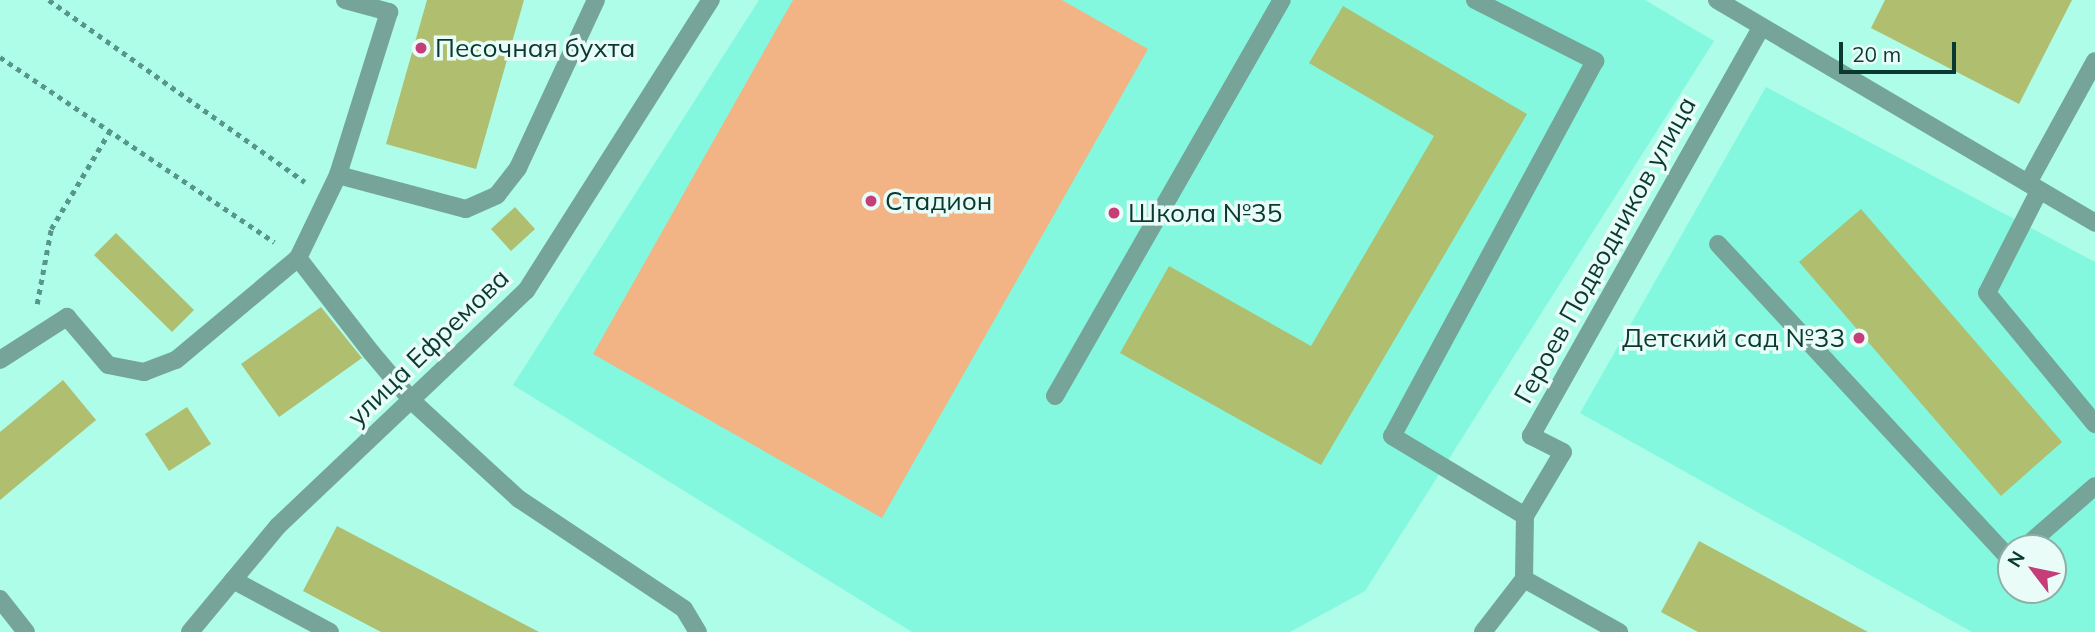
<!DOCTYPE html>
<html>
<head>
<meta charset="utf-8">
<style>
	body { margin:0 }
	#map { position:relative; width:2095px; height:632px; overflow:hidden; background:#adfde9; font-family:Mulish,sans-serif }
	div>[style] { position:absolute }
	.built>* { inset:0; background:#83f8de }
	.green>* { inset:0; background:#f2b385 }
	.building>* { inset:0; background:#afbe6f }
	.path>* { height:4.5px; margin-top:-2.25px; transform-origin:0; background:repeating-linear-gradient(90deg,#579688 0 5px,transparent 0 10px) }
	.minor>* { height:18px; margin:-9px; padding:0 9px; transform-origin:9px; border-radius:9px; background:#76a498 }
	.dots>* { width:19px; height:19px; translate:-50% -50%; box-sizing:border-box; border:4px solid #e9fcf7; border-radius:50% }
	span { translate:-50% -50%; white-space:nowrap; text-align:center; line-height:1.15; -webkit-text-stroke:7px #e9fcf7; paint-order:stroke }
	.poi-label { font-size:26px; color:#093930 }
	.left { translate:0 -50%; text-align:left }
	.right { translate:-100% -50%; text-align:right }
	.street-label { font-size:26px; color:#093930 }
	.north { position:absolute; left:1997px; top:534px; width:70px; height:70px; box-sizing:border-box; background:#e9fcf7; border:2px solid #8faea7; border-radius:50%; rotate:302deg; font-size:19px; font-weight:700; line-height:28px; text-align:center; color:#093930 }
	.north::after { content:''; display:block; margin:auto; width:24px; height:32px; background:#c53d79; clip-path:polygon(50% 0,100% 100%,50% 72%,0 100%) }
	.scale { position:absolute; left:1839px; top:42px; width:117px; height:32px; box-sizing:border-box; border:4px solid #093930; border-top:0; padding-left:9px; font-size:21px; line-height:24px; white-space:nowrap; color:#093930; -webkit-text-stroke:5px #e9fcf7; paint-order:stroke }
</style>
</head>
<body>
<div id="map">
	<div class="built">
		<i style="clip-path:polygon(759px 0,1645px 0,1714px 41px,1365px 591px,1290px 632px,912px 632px,513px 385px)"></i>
		<i style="clip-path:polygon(evenodd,1766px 87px,2095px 262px,2095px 632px,1972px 632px,1580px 413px,1766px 87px,2011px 548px,2053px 548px,2053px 590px,2011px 590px,2011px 548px)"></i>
	</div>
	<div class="green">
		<i style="clip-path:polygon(793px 0,1062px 0,1148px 49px,882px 518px,593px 354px)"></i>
	</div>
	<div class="building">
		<i style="clip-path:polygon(427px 0,524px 0,476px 169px,386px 144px)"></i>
		<i style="clip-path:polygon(1885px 0,2072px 0,2019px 104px,1871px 28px)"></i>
		<i style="clip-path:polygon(1343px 6px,1527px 114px,1321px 465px,1120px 353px,1169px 266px,1311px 346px,1434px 136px,1309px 63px)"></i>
		<i style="clip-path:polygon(515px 207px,535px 229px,511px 251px,491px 229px)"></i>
		<i style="clip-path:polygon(1861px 209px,2062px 442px,2001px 496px,1799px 262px)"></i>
		<i style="clip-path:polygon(116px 233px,194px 310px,172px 332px,94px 255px)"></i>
		<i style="clip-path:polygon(321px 307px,362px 358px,279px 417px,241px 364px)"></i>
		<i style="clip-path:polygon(63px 380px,96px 420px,0 500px,0 432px)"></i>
		<i style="clip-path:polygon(187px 407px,211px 444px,169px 471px,145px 434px)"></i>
		<i style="clip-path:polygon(337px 526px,539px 632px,381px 632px,303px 591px)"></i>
		<i style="clip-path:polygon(1699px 541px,1868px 632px,1698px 632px,1661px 612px)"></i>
	</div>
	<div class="path">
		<i style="left:49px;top:0;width:314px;rotate:35.4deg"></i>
		<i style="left:0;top:57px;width:331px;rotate:34deg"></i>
		<i style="left:37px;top:304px;width:76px;rotate:-79.4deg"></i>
		<i style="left:51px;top:229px;width:114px;rotate:-59deg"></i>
	</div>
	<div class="minor">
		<i style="left:345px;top:0;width:46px;rotate:15.3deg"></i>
		<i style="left:389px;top:12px;width:171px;rotate:107.4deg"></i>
		<i style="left:338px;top:175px;width:132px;rotate:14.9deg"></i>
		<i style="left:466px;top:209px;width:34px;rotate:-24deg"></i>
		<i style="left:497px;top:195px;width:34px;rotate:-52deg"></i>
		<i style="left:518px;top:168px;width:185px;rotate:-65.1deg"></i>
		<i style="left:1475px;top:0;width:135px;rotate:26.9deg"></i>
		<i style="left:1595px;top:61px;width:426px;rotate:118.4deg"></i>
		<i style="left:1392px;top:436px;width:155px;rotate:31deg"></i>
		<i style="left:1717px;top:0;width:439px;rotate:30.5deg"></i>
		<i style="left:338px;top:175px;width:92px;rotate:115.7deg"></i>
		<i style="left:298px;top:258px;width:119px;rotate:52.2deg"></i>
		<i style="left:371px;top:352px;width:65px;rotate:50deg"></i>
		<i style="left:413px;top:402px;width:144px;rotate:42.5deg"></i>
		<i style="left:519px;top:499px;width:198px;rotate:33.7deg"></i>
		<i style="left:684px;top:609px;width:27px;rotate:59deg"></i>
		<i style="left:2028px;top:183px;width:139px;rotate:-61.2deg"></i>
		<i style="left:2039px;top:191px;width:114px;rotate:117deg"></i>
		<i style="left:1987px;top:293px;width:170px;rotate:50.5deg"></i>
		<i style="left:1718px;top:244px;width:431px;rotate:47.2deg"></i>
		<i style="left:0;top:360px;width:80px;rotate:-32.7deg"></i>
		<i style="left:67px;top:317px;width:63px;rotate:49.5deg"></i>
		<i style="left:108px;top:365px;width:37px;rotate:11deg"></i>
		<i style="left:144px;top:372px;width:34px;rotate:-21deg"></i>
		<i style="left:176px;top:360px;width:159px;rotate:-39.9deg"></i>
		<i style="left:1055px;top:396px;width:456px;rotate:-60.2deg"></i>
		<i style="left:2024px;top:548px;width:94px;rotate:-41.1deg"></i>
		<i style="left:1524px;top:579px;width:109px;rotate:29.2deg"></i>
		<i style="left:233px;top:580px;width:110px;rotate:28.2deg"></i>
		<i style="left:0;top:599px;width:42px;rotate:51.8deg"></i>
		<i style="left:190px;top:632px;width:138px;rotate:-50.3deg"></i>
		<i style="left:278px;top:526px;width:342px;rotate:-43.5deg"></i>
		<i style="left:526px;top:291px;width:345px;rotate:-57.6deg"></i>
		<i style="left:1483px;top:632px;width:67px;rotate:-52.3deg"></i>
		<i style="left:1524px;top:579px;width:63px;rotate:-89.1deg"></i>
		<i style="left:1525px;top:516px;width:74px;rotate:-59.3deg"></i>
		<i style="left:1563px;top:452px;width:36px;rotate:-153deg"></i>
		<i style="left:1531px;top:436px;width:469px;rotate:-60.6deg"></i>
	</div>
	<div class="dots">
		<i style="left:421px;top:48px;background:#c53d79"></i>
		<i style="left:871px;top:201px;background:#c53d79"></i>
		<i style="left:1114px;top:213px;background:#c53d79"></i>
		<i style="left:1859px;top:338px;background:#c53d79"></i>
	</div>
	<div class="poi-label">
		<span class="left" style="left:435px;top:48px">Песочная бухта</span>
		<span class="left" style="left:885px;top:201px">Стадион</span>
		<span class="left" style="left:1128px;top:213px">Школа №35</span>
		<span class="right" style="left:1845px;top:338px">Детский сад №33</span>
	</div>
	<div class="street-label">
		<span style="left:1605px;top:250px;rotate:-61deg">Героев Подводников улица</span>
		<span style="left:428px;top:347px;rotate:-44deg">улица Ефремова</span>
	</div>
	<div class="north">N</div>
	<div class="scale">20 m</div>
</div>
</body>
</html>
